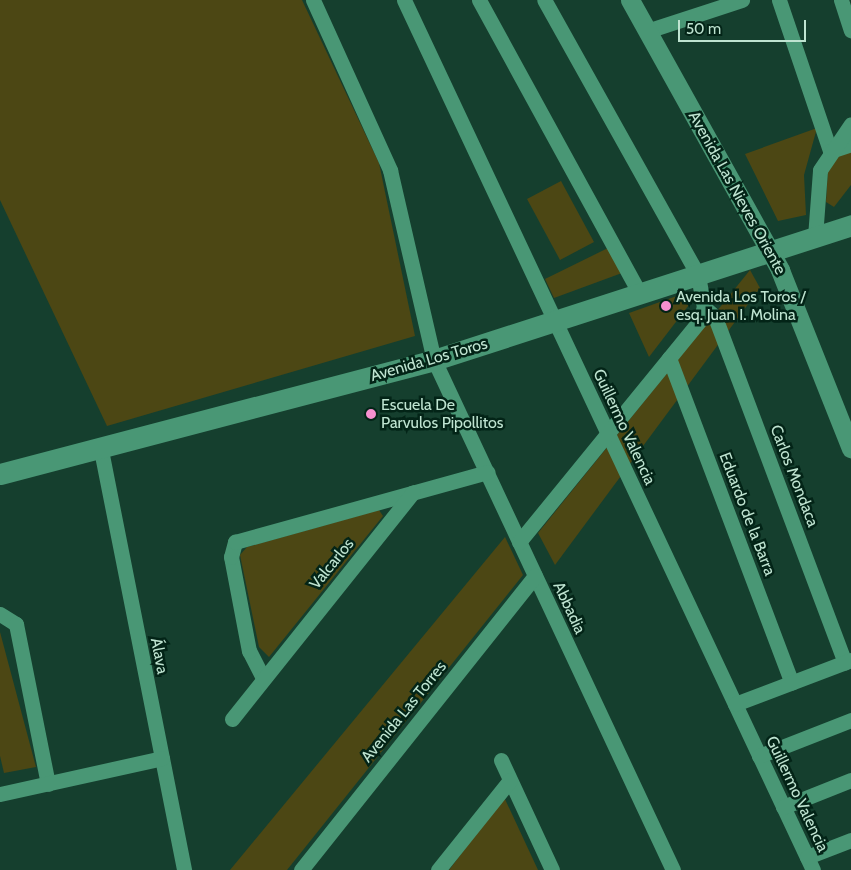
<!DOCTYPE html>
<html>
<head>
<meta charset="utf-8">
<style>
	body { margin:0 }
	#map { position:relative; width:851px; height:870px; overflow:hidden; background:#153f2e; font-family:Cabin,sans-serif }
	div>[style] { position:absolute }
	.green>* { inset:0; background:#4c4714 }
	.minor>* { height:15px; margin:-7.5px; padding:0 7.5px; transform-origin:7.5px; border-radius:7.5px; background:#499775 }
	.tertiary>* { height:19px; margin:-9.5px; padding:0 9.5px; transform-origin:9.5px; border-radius:9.5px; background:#499775 }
	.secondary>* { height:21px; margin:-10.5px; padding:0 10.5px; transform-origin:10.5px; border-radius:10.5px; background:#499775 }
	.dots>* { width:14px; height:14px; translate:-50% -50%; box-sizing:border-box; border:2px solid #032417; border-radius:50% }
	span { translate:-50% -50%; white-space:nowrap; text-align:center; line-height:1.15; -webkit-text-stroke:5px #032417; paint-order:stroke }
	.street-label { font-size:16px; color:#bfe4d1 }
	.poi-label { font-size:16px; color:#bfe4d1 }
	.left { translate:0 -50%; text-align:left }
	.scale { position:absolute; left:678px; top:20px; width:128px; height:22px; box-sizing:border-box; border:2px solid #bfe4d1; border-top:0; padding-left:6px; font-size:15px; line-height:18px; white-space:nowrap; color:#bfe4d1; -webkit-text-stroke:4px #032417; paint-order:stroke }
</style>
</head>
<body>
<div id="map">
	<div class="green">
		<i style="clip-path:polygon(0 0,302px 0,379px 163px,415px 336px,107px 426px,0 200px)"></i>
		<i style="clip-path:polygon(817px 128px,804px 175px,806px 215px,778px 221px,745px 154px)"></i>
		<i style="clip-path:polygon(851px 139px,851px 185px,834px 207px,826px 202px,828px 168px)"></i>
		<i style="clip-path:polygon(561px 181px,594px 242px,560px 260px,527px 199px)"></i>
		<i style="clip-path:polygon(608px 248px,622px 273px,554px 298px,545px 279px)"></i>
		<i style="clip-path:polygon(750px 270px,760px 288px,555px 565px,538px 533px)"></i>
		<i style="clip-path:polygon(688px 292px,692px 301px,649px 357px,629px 313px)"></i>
		<i style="clip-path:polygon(379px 510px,383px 516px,269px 657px,259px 647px,240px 555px,247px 547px)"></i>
		<i style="clip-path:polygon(505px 537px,523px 575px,287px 870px,230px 870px)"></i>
		<i style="clip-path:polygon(0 632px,36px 767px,4px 773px,0 756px)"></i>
		<i style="clip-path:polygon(504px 797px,538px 870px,449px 870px)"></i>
	</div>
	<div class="minor">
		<i style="left:313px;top:0;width:187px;rotate:65.6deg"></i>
		<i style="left:390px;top:170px;width:195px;rotate:77deg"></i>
		<i style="left:434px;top:360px;width:563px;rotate:64.89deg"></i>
		<i style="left:404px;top:0;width:961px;rotate:64.82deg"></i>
		<i style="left:479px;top:0;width:335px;rotate:61.3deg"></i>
		<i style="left:779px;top:0;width:159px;rotate:71.3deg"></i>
		<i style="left:841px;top:0;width:32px;rotate:72deg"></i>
		<i style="left:647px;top:31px;width:100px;rotate:-18.1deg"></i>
		<i style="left:830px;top:151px;width:22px;rotate:-18deg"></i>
		<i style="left:815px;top:237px;width:67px;rotate:-85.7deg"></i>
		<i style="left:820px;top:170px;width:55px;rotate:-56deg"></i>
		<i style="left:704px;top:307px;width:15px;rotate:42deg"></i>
		<i style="left:715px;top:317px;width:369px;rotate:69.4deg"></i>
		<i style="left:669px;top:358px;width:347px;rotate:69.3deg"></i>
		<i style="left:101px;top:450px;width:428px;rotate:78.8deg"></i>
		<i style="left:519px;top:542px;width:285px;rotate:-50.8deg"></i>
		<i style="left:699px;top:321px;width:15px;rotate:-70deg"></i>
		<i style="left:704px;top:307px;width:33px;rotate:-101deg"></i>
		<i style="left:698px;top:275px;width:315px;rotate:-119.2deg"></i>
		<i style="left:0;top:614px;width:19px;rotate:32deg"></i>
		<i style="left:16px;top:624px;width:163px;rotate:78.7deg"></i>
		<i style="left:263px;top:678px;width:30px;rotate:-117deg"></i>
		<i style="left:249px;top:651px;width:96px;rotate:-100.8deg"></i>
		<i style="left:231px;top:557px;width:16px;rotate:-75deg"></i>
		<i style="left:235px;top:542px;width:262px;rotate:-15.5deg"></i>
		<i style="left:735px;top:704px;width:124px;rotate:-20.8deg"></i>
		<i style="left:232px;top:719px;width:290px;rotate:-51.4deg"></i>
		<i style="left:759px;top:756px;width:99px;rotate:-21.4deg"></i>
		<i style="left:501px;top:760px;width:121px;rotate:65.1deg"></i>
		<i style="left:0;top:794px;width:166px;rotate:-12.5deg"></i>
		<i style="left:783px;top:807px;width:73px;rotate:-21.7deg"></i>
		<i style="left:807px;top:857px;width:47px;rotate:-21.1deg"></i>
		<i style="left:301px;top:870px;width:376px;rotate:-51.5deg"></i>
		<i style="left:438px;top:870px;width:115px;rotate:-51.3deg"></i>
	</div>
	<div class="tertiary">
		<i style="left:630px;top:0;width:309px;rotate:60.9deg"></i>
		<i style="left:780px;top:270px;width:192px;rotate:68.3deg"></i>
	</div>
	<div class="secondary">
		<i style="left:0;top:474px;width:449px;rotate:-14.7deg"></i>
		<i style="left:434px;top:360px;width:438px;rotate:-17.9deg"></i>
	</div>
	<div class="dots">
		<i style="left:666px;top:306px;background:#f690cf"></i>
		<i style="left:371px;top:414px;background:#f690cf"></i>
	</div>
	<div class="street-label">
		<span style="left:737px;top:193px;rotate:61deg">Avenida Las Nieves Oriente</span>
		<span style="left:429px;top:360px;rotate:-16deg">Avenida Los Toros</span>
		<span style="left:624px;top:427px;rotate:65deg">Guillermo Valencia</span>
		<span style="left:794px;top:476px;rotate:69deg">Carlos Mondaca</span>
		<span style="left:747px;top:514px;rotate:69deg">Eduardo de la Barra</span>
		<span style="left:332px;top:564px;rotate:-51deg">Valcarlos</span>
		<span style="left:569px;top:608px;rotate:65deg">Abbadia</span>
		<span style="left:159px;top:656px;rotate:79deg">Álava</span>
		<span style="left:404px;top:712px;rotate:-51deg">Avenida Las Torres</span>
		<span style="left:797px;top:794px;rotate:65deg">Guillermo Valencia</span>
	</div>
	<div class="poi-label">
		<span class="left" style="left:676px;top:306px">Avenida Los Toros /<br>esq. Juan I. Molina</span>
		<span class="left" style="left:381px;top:414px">Escuela De<br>Parvulos Pipollitos</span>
	</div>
	<div class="scale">50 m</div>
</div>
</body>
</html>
